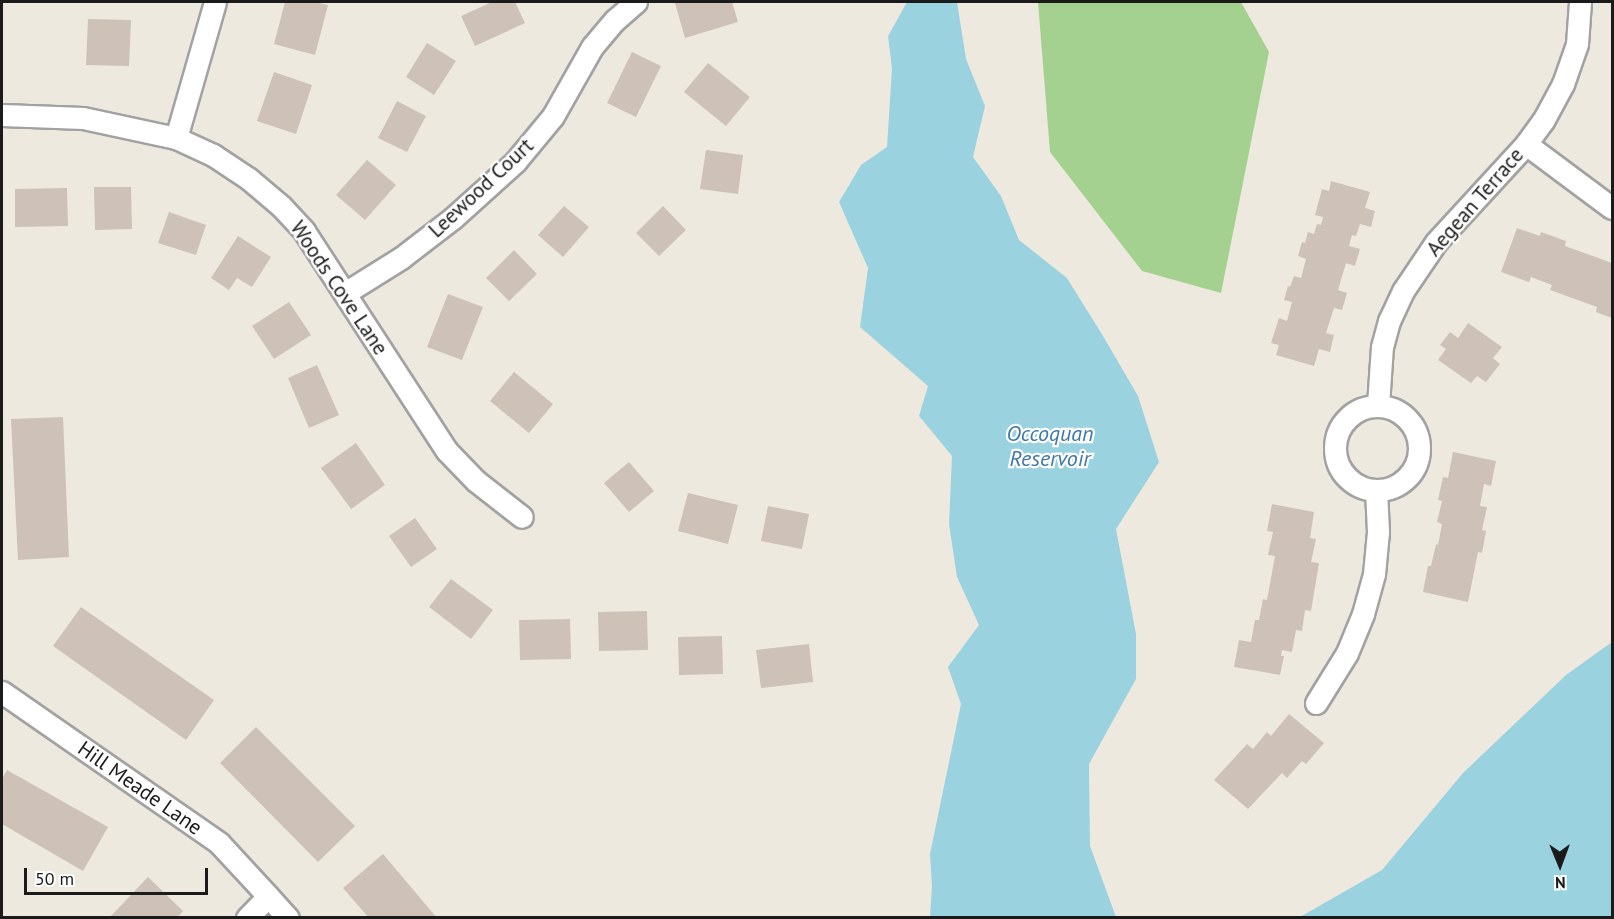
<!DOCTYPE html>
<html>
<head>
<meta charset="utf-8">
<style>
	body { margin:0 }
	#map { position:relative; width:1614px; height:919px; overflow:hidden; background:#eee9df; font-family:"PT Sans",sans-serif }
	div>[style] { position:absolute }
	.forest>* { inset:0; background:#a5d190 }
	.water>* { inset:0; background:#9bd2e0 }
	.building>* { inset:0; background:#cec1b8 }
	.roads { filter:drop-shadow(2px 0 #a2a2a2) drop-shadow(-2px 0 #a2a2a2) drop-shadow(0 2px #a2a2a2) drop-shadow(0 -2px #a2a2a2) }
	.street>* { height:21px; margin:-10.5px; padding:0 10.5px; transform-origin:10.5px; border-radius:10.5px; background:#fff }
	.street>.ring { margin:-10.5px; padding:0; box-sizing:content-box; background:none; border:21px solid #fff; border-radius:50% }
	span { translate:-50% -50%; white-space:nowrap; text-align:center; line-height:1.15; -webkit-text-stroke:4.5px #fff; paint-order:stroke }
	.street-label { font-size:21px; color:#1b1b1b }
	.water-label { font-size:22px; color:#3f77a9; font-style:italic }
	.frame { position:absolute; inset:0; border:3px solid #1b1b1b; pointer-events:none }
	.north { position:absolute; left:1530px; top:835px; width:60px; height:60px; -webkit-text-stroke:4px #fff; paint-order:stroke; rotate:179deg; font-size:16px; font-weight:700; line-height:24px; text-align:center; color:#1b1b1b }
	.north::after { content:''; display:block; margin:auto; width:21px; height:27px; background:#1b1b1b; clip-path:polygon(50% 0,100% 100%,50% 72%,0 100%) }
	.scale { position:absolute; left:24px; top:868px; width:184px; height:27px; box-sizing:border-box; border:3px solid #1b1b1b; border-top:0; padding-left:8px; font-size:18px; line-height:21px; white-space:nowrap; color:#1b1b1b; -webkit-text-stroke:4px #fff; paint-order:stroke }
</style>
</head>
<body>
<div id="map">
	<div class="forest">
		<i style="clip-path:polygon(1038px 2px,1241px 2px,1269px 52px,1221px 293px,1142px 271px,1050px 152px)"></i>
	</div>
	<div class="water">
		<i style="clip-path:polygon(907px 2px,957px 2px,966px 59px,985px 106px,973px 157px,1001px 196px,1019px 240px,1067px 278px,1103px 336px,1138px 396px,1159px 462px,1116px 529px,1136px 634px,1136px 679px,1089px 764px,1090px 846px,1116px 917px,930px 917px,932px 886px,930px 854px,961px 704px,948px 667px,979px 625px,957px 577px,949px 524px,952px 456px,919px 416px,928px 386px,860px 327px,868px 268px,839px 202px,861px 165px,887px 147px,892px 69px,888px 36px)"></i>
		<i style="clip-path:polygon(1612px 642px,1612px 917px,1300px 917px,1382px 870px,1463px 773px,1566px 675px)"></i>
	</div>
	<div class="building">
		<i style="clip-path:polygon(285px 2px,315px 2px,328px 5px,315px 55px,274px 44px)"></i>
		<i style="clip-path:polygon(492px 2px,515px 2px,525px 23px,475px 46px,461px 16px)"></i>
		<i style="clip-path:polygon(679px 2px,732px 2px,738px 22px,685px 38px,675px 3px)"></i>
		<i style="clip-path:polygon(88px 19px,131px 20px,129px 66px,86px 65px)"></i>
		<i style="clip-path:polygon(427px 43px,456px 61px,434px 95px,406px 77px)"></i>
		<i style="clip-path:polygon(632px 52px,661px 66px,636px 117px,607px 103px)"></i>
		<i style="clip-path:polygon(708px 63px,750px 97px,726px 126px,684px 92px)"></i>
		<i style="clip-path:polygon(274px 72px,312px 85px,296px 134px,257px 121px)"></i>
		<i style="clip-path:polygon(397px 101px,426px 116px,407px 152px,378px 138px)"></i>
		<i style="clip-path:polygon(706px 150px,743px 155px,738px 194px,700px 189px)"></i>
		<i style="clip-path:polygon(367px 160px,396px 185px,365px 220px,336px 195px)"></i>
		<i style="clip-path:polygon(1331px 181px,1370px 192px,1365px 208px,1375px 211px,1371px 227px,1360px 224px,1356px 236px,1352px 235px,1349px 246px,1360px 249px,1355px 266px,1346px 263px,1338px 290px,1347px 293px,1342px 310px,1334px 308px,1326px 333px,1334px 335px,1330px 352px,1319px 349px,1314px 366px,1276px 355px,1279px 345px,1271px 343px,1279px 318px,1287px 321px,1292px 302px,1284px 300px,1288px 286px,1290px 287px,1294px 276px,1301px 278px,1306px 259px,1298px 256px,1302px 242px,1305px 243px,1308px 232px,1314px 234px,1317px 224px,1321px 225px,1323px 217px,1315px 215px,1322px 189px,1329px 191px)"></i>
		<i style="clip-path:polygon(94px 187px,131px 187px,132px 229px,95px 230px)"></i>
		<i style="clip-path:polygon(67px 188px,68px 226px,15px 227px,15px 189px)"></i>
		<i style="clip-path:polygon(564px 206px,589px 227px,563px 257px,538px 235px)"></i>
		<i style="clip-path:polygon(663px 206px,686px 230px,659px 256px,636px 233px)"></i>
		<i style="clip-path:polygon(169px 212px,206px 225px,196px 255px,158px 243px)"></i>
		<i style="clip-path:polygon(1517px 228px,1540px 236px,1541px 232px,1566px 241px,1565px 246px,1612px 263px,1612px 318px,1596px 312px,1597px 307px,1550px 290px,1552px 285px,1531px 277px,1529px 282px,1501px 272px)"></i>
		<i style="clip-path:polygon(238px 236px,271px 257px,252px 287px,237px 278px,229px 290px,211px 278px)"></i>
		<i style="clip-path:polygon(514px 250px,537px 274px,509px 301px,486px 278px)"></i>
		<i style="clip-path:polygon(448px 294px,483px 307px,462px 360px,427px 347px)"></i>
		<i style="clip-path:polygon(289px 302px,311px 335px,274px 359px,252px 326px)"></i>
		<i style="clip-path:polygon(1468px 323px,1502px 347px,1493px 358px,1500px 364px,1486px 382px,1477px 376px,1471px 383px,1438px 360px,1446px 349px,1440px 345px,1450px 332px,1458px 338px)"></i>
		<i style="clip-path:polygon(317px 365px,339px 415px,309px 428px,288px 378px)"></i>
		<i style="clip-path:polygon(514px 372px,553px 404px,529px 433px,490px 401px)"></i>
		<i style="clip-path:polygon(63px 417px,69px 557px,18px 560px,11px 419px)"></i>
		<i style="clip-path:polygon(356px 443px,385px 485px,351px 509px,321px 468px)"></i>
		<i style="clip-path:polygon(1453px 452px,1496px 461px,1491px 486px,1484px 484px,1480px 506px,1487px 507px,1482px 530px,1486px 531px,1482px 553px,1478px 552px,1468px 602px,1423px 592px,1428px 566px,1431px 566px,1436px 544px,1438px 545px,1442px 524px,1437px 522px,1442px 501px,1438px 500px,1443px 477px,1448px 478px)"></i>
		<i style="clip-path:polygon(629px 462px,654px 491px,629px 512px,604px 483px)"></i>
		<i style="clip-path:polygon(688px 493px,738px 505px,728px 544px,678px 531px)"></i>
		<i style="clip-path:polygon(1272px 504px,1314px 512px,1310px 538px,1316px 539px,1311px 562px,1319px 563px,1311px 611px,1305px 610px,1302px 631px,1296px 630px,1292px 652px,1282px 650px,1281px 656px,1284px 656px,1280px 675px,1234px 667px,1239px 640px,1251px 642px,1255px 620px,1259px 620px,1263px 599px,1267px 600px,1275px 556px,1268px 555px,1273px 532px,1267px 531px)"></i>
		<i style="clip-path:polygon(768px 506px,809px 514px,802px 549px,761px 541px)"></i>
		<i style="clip-path:polygon(415px 518px,437px 549px,411px 567px,389px 536px)"></i>
		<i style="clip-path:polygon(451px 579px,493px 610px,471px 639px,429px 607px)"></i>
		<i style="clip-path:polygon(81px 607px,214px 700px,186px 740px,53px 646px)"></i>
		<i style="clip-path:polygon(647px 611px,648px 650px,599px 651px,598px 612px)"></i>
		<i style="clip-path:polygon(570px 619px,571px 659px,520px 660px,519px 620px)"></i>
		<i style="clip-path:polygon(722px 636px,723px 674px,679px 675px,678px 637px)"></i>
		<i style="clip-path:polygon(809px 644px,813px 682px,761px 688px,756px 650px)"></i>
		<i style="clip-path:polygon(1289px 714px,1324px 743px,1306px 764px,1302px 761px,1287px 778px,1282px 773px,1248px 809px,1214px 780px,1247px 744px,1253px 749px,1267px 732px,1271px 736px)"></i>
		<i style="clip-path:polygon(256px 727px,355px 826px,318px 862px,220px 763px)"></i>
		<i style="clip-path:polygon(7px 770px,108px 827px,83px 871px,2px 824px,2px 779px)"></i>
		<i style="clip-path:polygon(383px 854px,437px 918px,369px 918px,343px 888px)"></i>
		<i style="clip-path:polygon(148px 877px,183px 911px,177px 918px,109px 918px)"></i>
	</div>
	<div class="roads">
		<div class="street">
			<i style="left:2px;top:115px;width:81px;rotate:2.1deg"></i>
			<i style="left:83px;top:118px;width:95px;rotate:12.1deg"></i>
			<i style="left:176px;top:138px;width:41px;rotate:24.7deg"></i>
			<i style="left:213px;top:155px;width:43px;rotate:33.7deg"></i>
			<i style="left:249px;top:179px;width:42px;rotate:40.2deg"></i>
			<i style="left:281px;top:206px;width:34px;rotate:47deg"></i>
			<i style="left:304px;top:231px;width:262px;rotate:57deg"></i>
			<i style="left:447px;top:451px;width:42px;rotate:46deg"></i>
			<i style="left:476px;top:481px;width:58px;rotate:38deg"></i>
			<i style="left:176px;top:138px;width:141px;rotate:-74deg"></i>
			<i style="left:1526px;top:144px;width:107px;rotate:36.7deg"></i>
			<i style="left:345px;top:293px;width:66px;rotate:-32deg"></i>
			<i style="left:401px;top:258px;width:66px;rotate:-37.6deg"></i>
			<i style="left:453px;top:218px;width:84px;rotate:-42.1deg"></i>
			<i style="left:515px;top:162px;width:60px;rotate:-50.4deg"></i>
			<i style="left:553px;top:116px;width:79px;rotate:-60.5deg"></i>
			<i style="left:592px;top:47px;width:35px;rotate:-50deg"></i>
			<i style="left:615px;top:20px;width:28px;rotate:-41deg"></i>
			<i style="left:1378px;top:405px;width:58px;rotate:-86.1deg"></i>
			<i style="left:1382px;top:347px;width:27px;rotate:-75deg"></i>
			<i style="left:1389px;top:321px;width:33px;rotate:-65deg"></i>
			<i style="left:1403px;top:291px;width:59px;rotate:-56deg"></i>
			<i style="left:1436px;top:242px;width:133px;rotate:-47.4deg"></i>
			<i style="left:1526px;top:144px;width:29px;rotate:-54deg"></i>
			<i style="left:1543px;top:121px;width:42px;rotate:-61.6deg"></i>
			<i style="left:1563px;top:84px;width:42px;rotate:-70.7deg"></i>
			<i style="left:1577px;top:44px;width:42px;rotate:-85.9deg"></i>
			<i class="ring" style="left:1335px;top:406px;width:63px;height:63px"></i>
			<i style="left:2px;top:692px;width:264px;rotate:34.8deg"></i>
			<i style="left:219px;top:843px;width:72px;rotate:47.2deg"></i>
			<i style="left:1316px;top:703px;width:59px;rotate:-58.2deg"></i>
			<i style="left:1347px;top:653px;width:42px;rotate:-67.7deg"></i>
			<i style="left:1363px;top:614px;width:41px;rotate:-74.6deg"></i>
			<i style="left:1374px;top:574px;width:42px;rotate:-84.6deg"></i>
			<i style="left:1378px;top:532px;width:42px;rotate:-92.7deg"></i>
			<i style="left:247px;top:918px;width:30px;rotate:-46deg"></i>
			<i style="left:268px;top:896px;width:30px;rotate:48deg"></i>
		</div>
	</div>
	<div class="street-label">
		<span style="left:481px;top:188px;rotate:-43deg">Leewood Court</span>
		<span style="left:1475px;top:202px;rotate:-49deg">Aegean Terrace</span>
		<span style="left:339px;top:288px;rotate:56deg">Woods Cove Lane</span>
		<span style="left:140px;top:788px;rotate:35deg">Hill Meade Lane</span>
	</div>
	<div class="water-label">
		<span style="left:1050px;top:446px">Occoquan<br>Reservoir</span>
	</div>
	<div class="frame"></div>
	<div class="north">N</div>
	<div class="scale">50 m</div>
</div>
</body>
</html>
